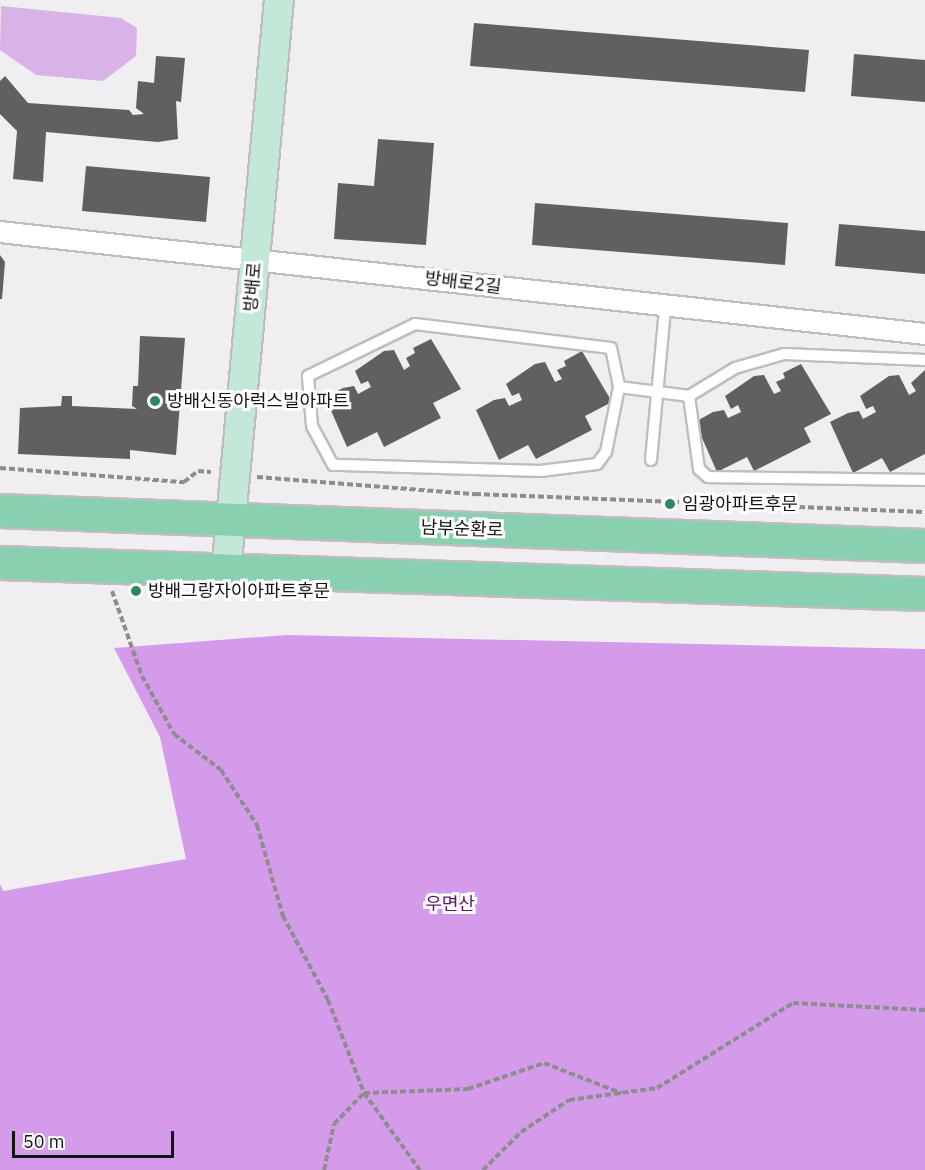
<!DOCTYPE html>
<html>
<head>
<meta charset="utf-8">
<style>
	body { margin:0 }
	#map { position:relative; width:925px; height:1170px; overflow:hidden; background:#f1eef1; font-family:"IBM Plex Sans","Noto Sans KR",sans-serif }
	div>[style] { position:absolute }
	.green>* { inset:0; background:#d9b3e8 }
	.forest>* { inset:0; background:#d49bea }
	.building>* { inset:0; background:#615f61 }
	.path>* { height:4px; margin-top:-2px; transform-origin:0; background:repeating-linear-gradient(90deg,#8e8c8e 0 6px,transparent 0 9px) }
	.roads { filter:drop-shadow(2px 0 #bfbdc0) drop-shadow(-2px 0 #bfbdc0) drop-shadow(0 2px #bfbdc0) drop-shadow(0 -2px #bfbdc0) }
	.service>* { height:10px; margin:-5px; padding:0 5px; transform-origin:5px; border-radius:5px; background:#fff }
	.minor>* { height:20px; margin:-10px; padding:0 10px; transform-origin:10px; border-radius:10px; background:#fff }
	.secondary>* { height:28px; margin:-14px; padding:0 14px; transform-origin:14px; border-radius:14px; background:#c4e8d8 }
	.primary>* { height:32px; margin:-16px; padding:0 16px; transform-origin:16px; border-radius:16px; background:#89d0b0 }
	.dots>* { width:16px; height:16px; translate:-50% -50%; box-sizing:border-box; border:3px solid #fff; border-radius:50% }
	span { translate:-50% -50%; white-space:nowrap; text-align:center; line-height:1.15; -webkit-text-stroke:6px #fff; paint-order:stroke }
	.street-label { font-size:18px; color:#151415 }
	.poi-label { font-size:18px; color:#151415 }
	.left { translate:0 -50%; text-align:left }
	.park-label { font-size:18px; color:#5b1372 }
	.scale { position:absolute; left:12px; top:1131px; width:162px; height:27px; box-sizing:border-box; border:3px solid #151415; border-top:0; padding-left:8px; font-size:18px; line-height:21px; white-space:nowrap; color:#151415; -webkit-text-stroke:4px #fff; paint-order:stroke }
</style>
</head>
<body>
<div id="map">
	<div class="green">
		<i style="clip-path:polygon(1px 6px,121px 18px,137px 28px,136px 56px,103px 81px,36px 75px,0 50px)"></i>
	</div>
	<div class="forest">
		<i style="clip-path:polygon(287px 635px,925px 649px,925px 1170px,0 1170px,0 884px,3px 891px,186px 859px,160px 737px,114px 648px)"></i>
	</div>
	<div class="building">
		<i style="clip-path:polygon(474px 23px,809px 50px,805px 92px,470px 66px)"></i>
		<i style="clip-path:polygon(854px 54px,925px 60px,925px 102px,851px 96px)"></i>
		<i style="clip-path:polygon(156px 56px,185px 58px,181px 102px,176px 101px,178px 139px,158px 142px,46px 132px,43px 182px,13px 179px,17px 131px,0 114px,0 81px,5px 76px,28px 103px,129px 110px,133px 115px,144px 114px,136px 108px,138px 81px,154px 83px)"></i>
		<i style="clip-path:polygon(378px 139px,434px 143px,426px 245px,334px 239px,338px 183px,374px 186px)"></i>
		<i style="clip-path:polygon(86px 166px,210px 177px,206px 222px,82px 211px)"></i>
		<i style="clip-path:polygon(535px 203px,788px 223px,785px 265px,532px 245px)"></i>
		<i style="clip-path:polygon(839px 224px,925px 231px,925px 274px,835px 266px)"></i>
		<i style="clip-path:polygon(0 255px,5px 262px,2px 299px,0 299px)"></i>
		<i style="clip-path:polygon(140px 336px,185px 338px,176px 455px,130px 450px,130px 459px,18px 454px,20px 408px,61px 406px,62px 396px,72px 396px,72px 406px,137px 409px,132px 406px,133px 386px,138px 386px)"></i>
		<i style="clip-path:polygon(431px 339px,461px 389px,433px 403px,441px 418px,384px 447px,377px 432px,347px 447px,325px 397px,343px 388px,354px 386px,358px 394px,371px 387px,368px 381px,361px 384px,355px 371px,384px 351px,394px 350px,404px 370px,410px 366px,406px 358px,415px 353px,413px 348px)"></i>
		<i style="clip-path:polygon(582px 351px,612px 402px,585px 416px,592px 430px,536px 459px,528px 445px,499px 460px,476px 410px,494px 400px,505px 398px,509px 406px,522px 400px,519px 393px,512px 396px,506px 384px,535px 364px,545px 362px,555px 382px,562px 379px,557px 370px,566px 366px,564px 361px)"></i>
		<i style="clip-path:polygon(801px 364px,831px 414px,804px 428px,811px 442px,754px 471px,747px 457px,717px 472px,695px 422px,713px 412px,724px 410px,728px 418px,741px 412px,738px 405px,731px 409px,725px 396px,754px 376px,764px 375px,774px 394px,781px 391px,776px 382px,785px 378px,783px 373px)"></i>
		<i style="clip-path:polygon(925px 370px,925px 454px,890px 472px,882px 458px,853px 473px,830px 422px,848px 413px,859px 411px,863px 419px,876px 412px,873px 406px,866px 409px,860px 396px,889px 376px,899px 375px,909px 395px,916px 391px,911px 383px)"></i>
	</div>
	<div class="path">
		<i style="left:0;top:468px;width:185px;rotate:4.4deg"></i>
		<i style="left:184px;top:482px;width:18px;rotate:-38deg"></i>
		<i style="left:198px;top:471px;width:13px;rotate:4deg"></i>
		<i style="left:257px;top:477px;width:219px;rotate:4.5deg"></i>
		<i style="left:475px;top:494px;width:450px;rotate:2.3deg"></i>
		<i style="left:112px;top:591px;width:90px;rotate:70.6deg"></i>
		<i style="left:142px;top:676px;width:66px;rotate:61.1deg"></i>
		<i style="left:174px;top:734px;width:59px;rotate:37.5deg"></i>
		<i style="left:221px;top:770px;width:66px;rotate:56.8deg"></i>
		<i style="left:257px;top:825px;width:95px;rotate:74.1deg"></i>
		<i style="left:283px;top:916px;width:95px;rotate:61.8deg"></i>
		<i style="left:328px;top:1000px;width:100px;rotate:68.8deg"></i>
		<i style="left:364px;top:1093px;width:95px;rotate:54deg"></i>
		<i style="left:324px;top:1170px;width:47px;rotate:-77.7deg"></i>
		<i style="left:334px;top:1124px;width:43px;rotate:-45.9deg"></i>
		<i style="left:364px;top:1093px;width:104px;rotate:-2.2deg"></i>
		<i style="left:468px;top:1089px;width:80px;rotate:-18.9deg"></i>
		<i style="left:544px;top:1063px;width:83px;rotate:21.3deg"></i>
		<i style="left:483px;top:1170px;width:54px;rotate:-45deg"></i>
		<i style="left:521px;top:1132px;width:58px;rotate:-33.7deg"></i>
		<i style="left:569px;top:1100px;width:89px;rotate:-7.8deg"></i>
		<i style="left:657px;top:1088px;width:160px;rotate:-32deg"></i>
		<i style="left:793px;top:1003px;width:132px;rotate:3deg"></i>
	</div>
	<div class="roads">
		<div class="service">
			<i style="left:619px;top:387px;width:66px;rotate:101.3deg"></i>
			<i style="left:606px;top:452px;width:15px;rotate:127deg"></i>
			<i style="left:597px;top:464px;width:57px;rotate:173deg"></i>
			<i style="left:540px;top:471px;width:207px;rotate:-178.3deg"></i>
			<i style="left:333px;top:465px;width:44px;rotate:-118.3deg"></i>
			<i style="left:312px;top:426px;width:50px;rotate:-94.6deg"></i>
			<i style="left:308px;top:376px;width:119px;rotate:-25.9deg"></i>
			<i style="left:415px;top:324px;width:197px;rotate:7deg"></i>
			<i style="left:611px;top:348px;width:40px;rotate:78deg"></i>
			<i style="left:619px;top:387px;width:71px;rotate:7.3deg"></i>
			<i style="left:689px;top:396px;width:54px;rotate:-31.3deg"></i>
			<i style="left:735px;top:368px;width:51px;rotate:-15.9deg"></i>
			<i style="left:784px;top:354px;width:141px;rotate:2.4deg"></i>
			<i style="left:689px;top:396px;width:74px;rotate:82.2deg"></i>
			<i style="left:699px;top:469px;width:12px;rotate:42deg"></i>
			<i style="left:708px;top:477px;width:217px;rotate:0.8deg"></i>
			<i style="left:651px;top:460px;width:153px;rotate:-84.7deg"></i>
		</div>
		<div class="minor">
			<i style="left:0;top:232px;width:931px;rotate:6.29deg"></i>
		</div>
		<div class="secondary">
			<i style="left:226px;top:573px;width:575px;rotate:-84.72deg"></i>
		</div>
		<div class="primary">
			<i style="left:0;top:511px;width:926px;rotate:2.17deg"></i>
			<i style="left:0;top:563px;width:926px;rotate:1.92deg"></i>
		</div>
	</div>
	<div class="dots">
		<i style="left:155px;top:401px;background:#2c885e"></i>
		<i style="left:670px;top:504px;background:#2c885e"></i>
		<i style="left:136px;top:591px;background:#2c885e"></i>
	</div>
	<div class="street-label">
		<span style="left:463px;top:283px;rotate:7deg">방배로2길</span>
		<span style="left:253px;top:287px;rotate:-85deg">방배로</span>
		<span style="left:462px;top:529px;rotate:2deg">남부순환로</span>
	</div>
	<div class="poi-label">
		<span class="left" style="left:167px;top:401px">방배신동아럭스빌아파트</span>
		<span class="left" style="left:682px;top:504px">임광아파트후문</span>
		<span class="left" style="left:148px;top:591px">방배그랑자이아파트후문</span>
	</div>
	<div class="park-label">
		<span style="left:450px;top:904px">우면산</span>
	</div>
	<div class="scale">50 m</div>
</div>
</body>
</html>
